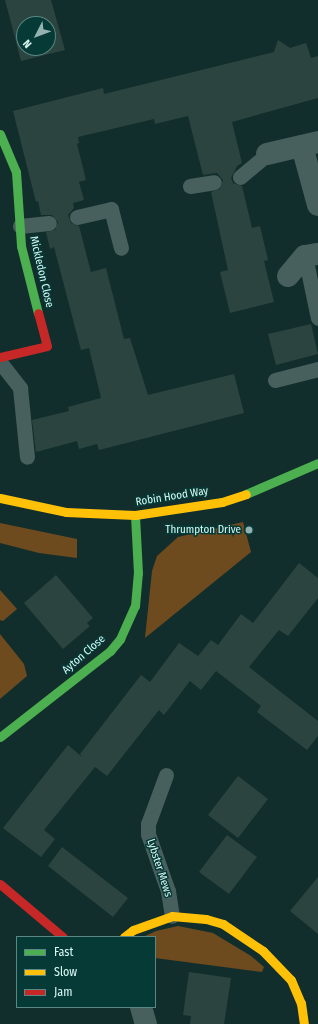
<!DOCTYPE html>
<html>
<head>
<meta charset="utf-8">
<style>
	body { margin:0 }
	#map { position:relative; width:318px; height:1024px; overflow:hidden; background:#122e2c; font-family:"Fira Sans Condensed",sans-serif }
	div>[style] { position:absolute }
	.green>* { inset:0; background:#6e4b1e }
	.building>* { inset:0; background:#2c443f }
	.lane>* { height:15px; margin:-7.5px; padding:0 7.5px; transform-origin:7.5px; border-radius:7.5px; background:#48605d }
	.street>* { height:22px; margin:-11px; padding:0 11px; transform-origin:11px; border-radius:11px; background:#48605d }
	.fast>* { height:9px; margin:-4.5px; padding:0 4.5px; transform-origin:4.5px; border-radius:4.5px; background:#4caf50 }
	.slow>* { height:9px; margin:-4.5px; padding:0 4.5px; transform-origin:4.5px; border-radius:4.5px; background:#ffc107 }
	.jam>* { height:9px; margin:-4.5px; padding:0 4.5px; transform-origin:4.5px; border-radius:4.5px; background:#c62828 }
	.dots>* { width:11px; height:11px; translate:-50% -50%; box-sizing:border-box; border:2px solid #063a36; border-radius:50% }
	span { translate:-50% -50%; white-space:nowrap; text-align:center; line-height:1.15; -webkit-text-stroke:3px #063a36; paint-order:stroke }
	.street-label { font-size:11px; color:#daf9f5 }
	.poi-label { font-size:11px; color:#daf9f5 }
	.right { translate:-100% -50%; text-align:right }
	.legend { position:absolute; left:16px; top:936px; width:140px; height:72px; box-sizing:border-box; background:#063a36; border:1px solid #5b8682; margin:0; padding:5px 7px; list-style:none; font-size:12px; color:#daf9f5 }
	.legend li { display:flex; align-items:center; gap:8px; height:20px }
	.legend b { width:20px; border:1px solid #5b8682 }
	.north { position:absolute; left:16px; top:16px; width:40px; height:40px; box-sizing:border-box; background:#063a36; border:1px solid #5b8682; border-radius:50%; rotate:228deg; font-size:11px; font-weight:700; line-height:16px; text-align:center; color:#daf9f5 }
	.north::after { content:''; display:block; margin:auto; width:14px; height:18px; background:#94b2af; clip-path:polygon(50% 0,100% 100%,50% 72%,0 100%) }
</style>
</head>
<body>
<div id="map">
	<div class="green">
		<i style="clip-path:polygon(243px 522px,251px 552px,145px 638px,152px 571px,157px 556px,178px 537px)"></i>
		<i style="clip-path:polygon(0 523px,77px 539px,77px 558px,39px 553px,0 543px)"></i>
		<i style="clip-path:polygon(0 590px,17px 609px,3px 621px,0 620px)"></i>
		<i style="clip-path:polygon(0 634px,24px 664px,27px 676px,0 699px)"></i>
		<i style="clip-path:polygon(178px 926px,213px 933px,251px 956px,264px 967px,262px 972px,155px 958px,155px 937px,143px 937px,156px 931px)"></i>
	</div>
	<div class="building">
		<i style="clip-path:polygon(evenodd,5px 0,51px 0,65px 50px,21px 61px,5px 0,24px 24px,48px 24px,48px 48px,24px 48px,24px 24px)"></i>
		<i style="clip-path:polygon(278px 40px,290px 48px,306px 43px,311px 58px,318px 56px,318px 98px,232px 122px,242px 163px,237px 166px,231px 178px,233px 183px,242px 186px,252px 228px,260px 226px,268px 260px,264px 261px,274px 302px,230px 313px,220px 272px,228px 270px,211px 192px,220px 189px,223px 180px,217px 173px,203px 175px,188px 116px,155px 124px,154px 119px,78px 137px,79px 143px,77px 144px,86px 180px,79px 182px,84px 200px,73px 203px,74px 208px,68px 215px,71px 223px,79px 226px,91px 272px,106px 268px,124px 339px,130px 338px,148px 395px,234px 374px,244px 413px,99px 450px,97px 444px,79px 449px,77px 441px,36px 452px,32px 420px,69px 411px,68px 407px,101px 398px,89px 348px,81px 350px,54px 247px,50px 249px,46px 232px,55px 230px,58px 222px,52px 215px,41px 215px,38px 201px,36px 202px,13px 111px,103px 88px,104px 94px,274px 52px)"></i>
		<i style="clip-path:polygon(311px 324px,318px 354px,276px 365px,268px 334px)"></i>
		<i style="clip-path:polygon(299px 563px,318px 578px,318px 598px,288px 636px,279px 630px,249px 667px,318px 721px,318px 736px,307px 750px,257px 712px,261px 706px,216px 671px,201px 690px,190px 681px,164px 715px,159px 710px,107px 776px,95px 767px,44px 830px,55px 839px,41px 857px,3px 828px,68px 745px,82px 757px,80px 754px,141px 675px,150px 682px,179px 643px,198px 656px,211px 640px,218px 645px,241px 614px,253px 623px)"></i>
		<i style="clip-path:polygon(56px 575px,93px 618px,87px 623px,90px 626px,63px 649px,24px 603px)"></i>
		<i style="clip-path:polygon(238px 776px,268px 799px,238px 838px,208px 815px)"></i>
		<i style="clip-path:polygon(227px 835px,257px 857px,229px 894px,199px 872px)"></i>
		<i style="clip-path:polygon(62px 847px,128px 898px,113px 917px,48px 866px)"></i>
		<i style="clip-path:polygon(318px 877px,318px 934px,290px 911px)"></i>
		<i style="clip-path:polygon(189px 972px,231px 978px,224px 1024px,190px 1024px,191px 1016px,183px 1015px)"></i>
	</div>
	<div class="lane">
		<i style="left:240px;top:177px;width:35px;rotate:-40deg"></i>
		<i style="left:190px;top:186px;width:24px;rotate:-9deg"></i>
		<i style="left:77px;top:217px;width:35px;rotate:-13deg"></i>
		<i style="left:111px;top:209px;width:40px;rotate:75.6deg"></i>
		<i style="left:20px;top:226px;width:29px;rotate:-6deg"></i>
		<i style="left:305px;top:256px;width:63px;rotate:78.2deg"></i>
		<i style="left:0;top:362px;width:33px;rotate:52deg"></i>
		<i style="left:20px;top:388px;width:69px;rotate:84.2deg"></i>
		<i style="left:275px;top:380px;width:44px;rotate:-14.3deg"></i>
		<i style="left:166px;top:775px;width:52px;rotate:110.2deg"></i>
		<i style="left:148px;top:824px;width:10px;rotate:90deg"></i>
		<i style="left:148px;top:834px;width:60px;rotate:70.7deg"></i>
		<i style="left:168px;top:891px;width:25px;rotate:81deg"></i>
	</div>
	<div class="street">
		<i style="left:302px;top:146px;width:61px;rotate:74.8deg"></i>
		<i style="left:267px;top:154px;width:52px;rotate:-13.2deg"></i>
		<i style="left:288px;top:276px;width:26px;rotate:-50deg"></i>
		<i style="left:305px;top:256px;width:13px;rotate:-9deg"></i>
		<i style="left:141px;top:1007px;width:18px;rotate:74deg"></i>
	</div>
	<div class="fast">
		<i style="left:0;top:134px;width:41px;rotate:67.2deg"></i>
		<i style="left:16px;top:172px;width:74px;rotate:86.1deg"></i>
		<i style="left:21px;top:246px;width:69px;rotate:75.8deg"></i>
		<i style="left:246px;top:494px;width:78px;rotate:-23.3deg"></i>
		<i style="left:0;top:737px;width:140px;rotate:-38deg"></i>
		<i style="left:110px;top:651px;width:16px;rotate:-50deg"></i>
		<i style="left:120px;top:639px;width:36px;rotate:-66deg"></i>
		<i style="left:135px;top:606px;width:33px;rotate:-85deg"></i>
		<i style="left:138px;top:573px;width:58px;rotate:-93deg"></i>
	</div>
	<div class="slow">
		<i style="left:0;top:498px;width:67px;rotate:12deg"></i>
		<i style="left:66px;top:512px;width:69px;rotate:2.5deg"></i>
		<i style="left:135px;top:515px;width:88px;rotate:-8.5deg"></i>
		<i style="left:222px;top:502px;width:25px;rotate:-18deg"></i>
		<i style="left:124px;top:937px;width:11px;rotate:-38deg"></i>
		<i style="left:133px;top:930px;width:41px;rotate:-19.7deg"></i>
		<i style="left:172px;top:916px;width:34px;rotate:5deg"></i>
		<i style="left:206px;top:919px;width:18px;rotate:16deg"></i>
		<i style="left:223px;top:924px;width:48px;rotate:34deg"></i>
		<i style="left:263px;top:951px;width:40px;rotate:46deg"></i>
		<i style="left:291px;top:980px;width:25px;rotate:67deg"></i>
		<i style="left:301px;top:1003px;width:21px;rotate:82deg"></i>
	</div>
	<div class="jam">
		<i style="left:0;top:357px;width:48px;rotate:-13.2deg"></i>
		<i style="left:47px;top:346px;width:34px;rotate:-105deg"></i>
		<i style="left:0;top:884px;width:82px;rotate:40.1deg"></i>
	</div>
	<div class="dots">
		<i style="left:249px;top:530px;background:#94b2af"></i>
	</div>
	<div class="street-label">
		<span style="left:41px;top:272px;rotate:77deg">Mickledon Close</span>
		<span style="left:172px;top:497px;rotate:-9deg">Robin Hood Way</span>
		<span style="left:84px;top:655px;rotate:-41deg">Ayton Close</span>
		<span style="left:159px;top:868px;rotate:72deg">Lybster Mews</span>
	</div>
	<div class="poi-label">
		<span class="right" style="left:241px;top:530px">Thrumpton Drive</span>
	</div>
	<ul class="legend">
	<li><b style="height:5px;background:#4caf50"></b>Fast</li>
	<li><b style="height:5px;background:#ffc107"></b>Slow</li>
	<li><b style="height:5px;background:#c62828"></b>Jam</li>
	</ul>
	<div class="north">N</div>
</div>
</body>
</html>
